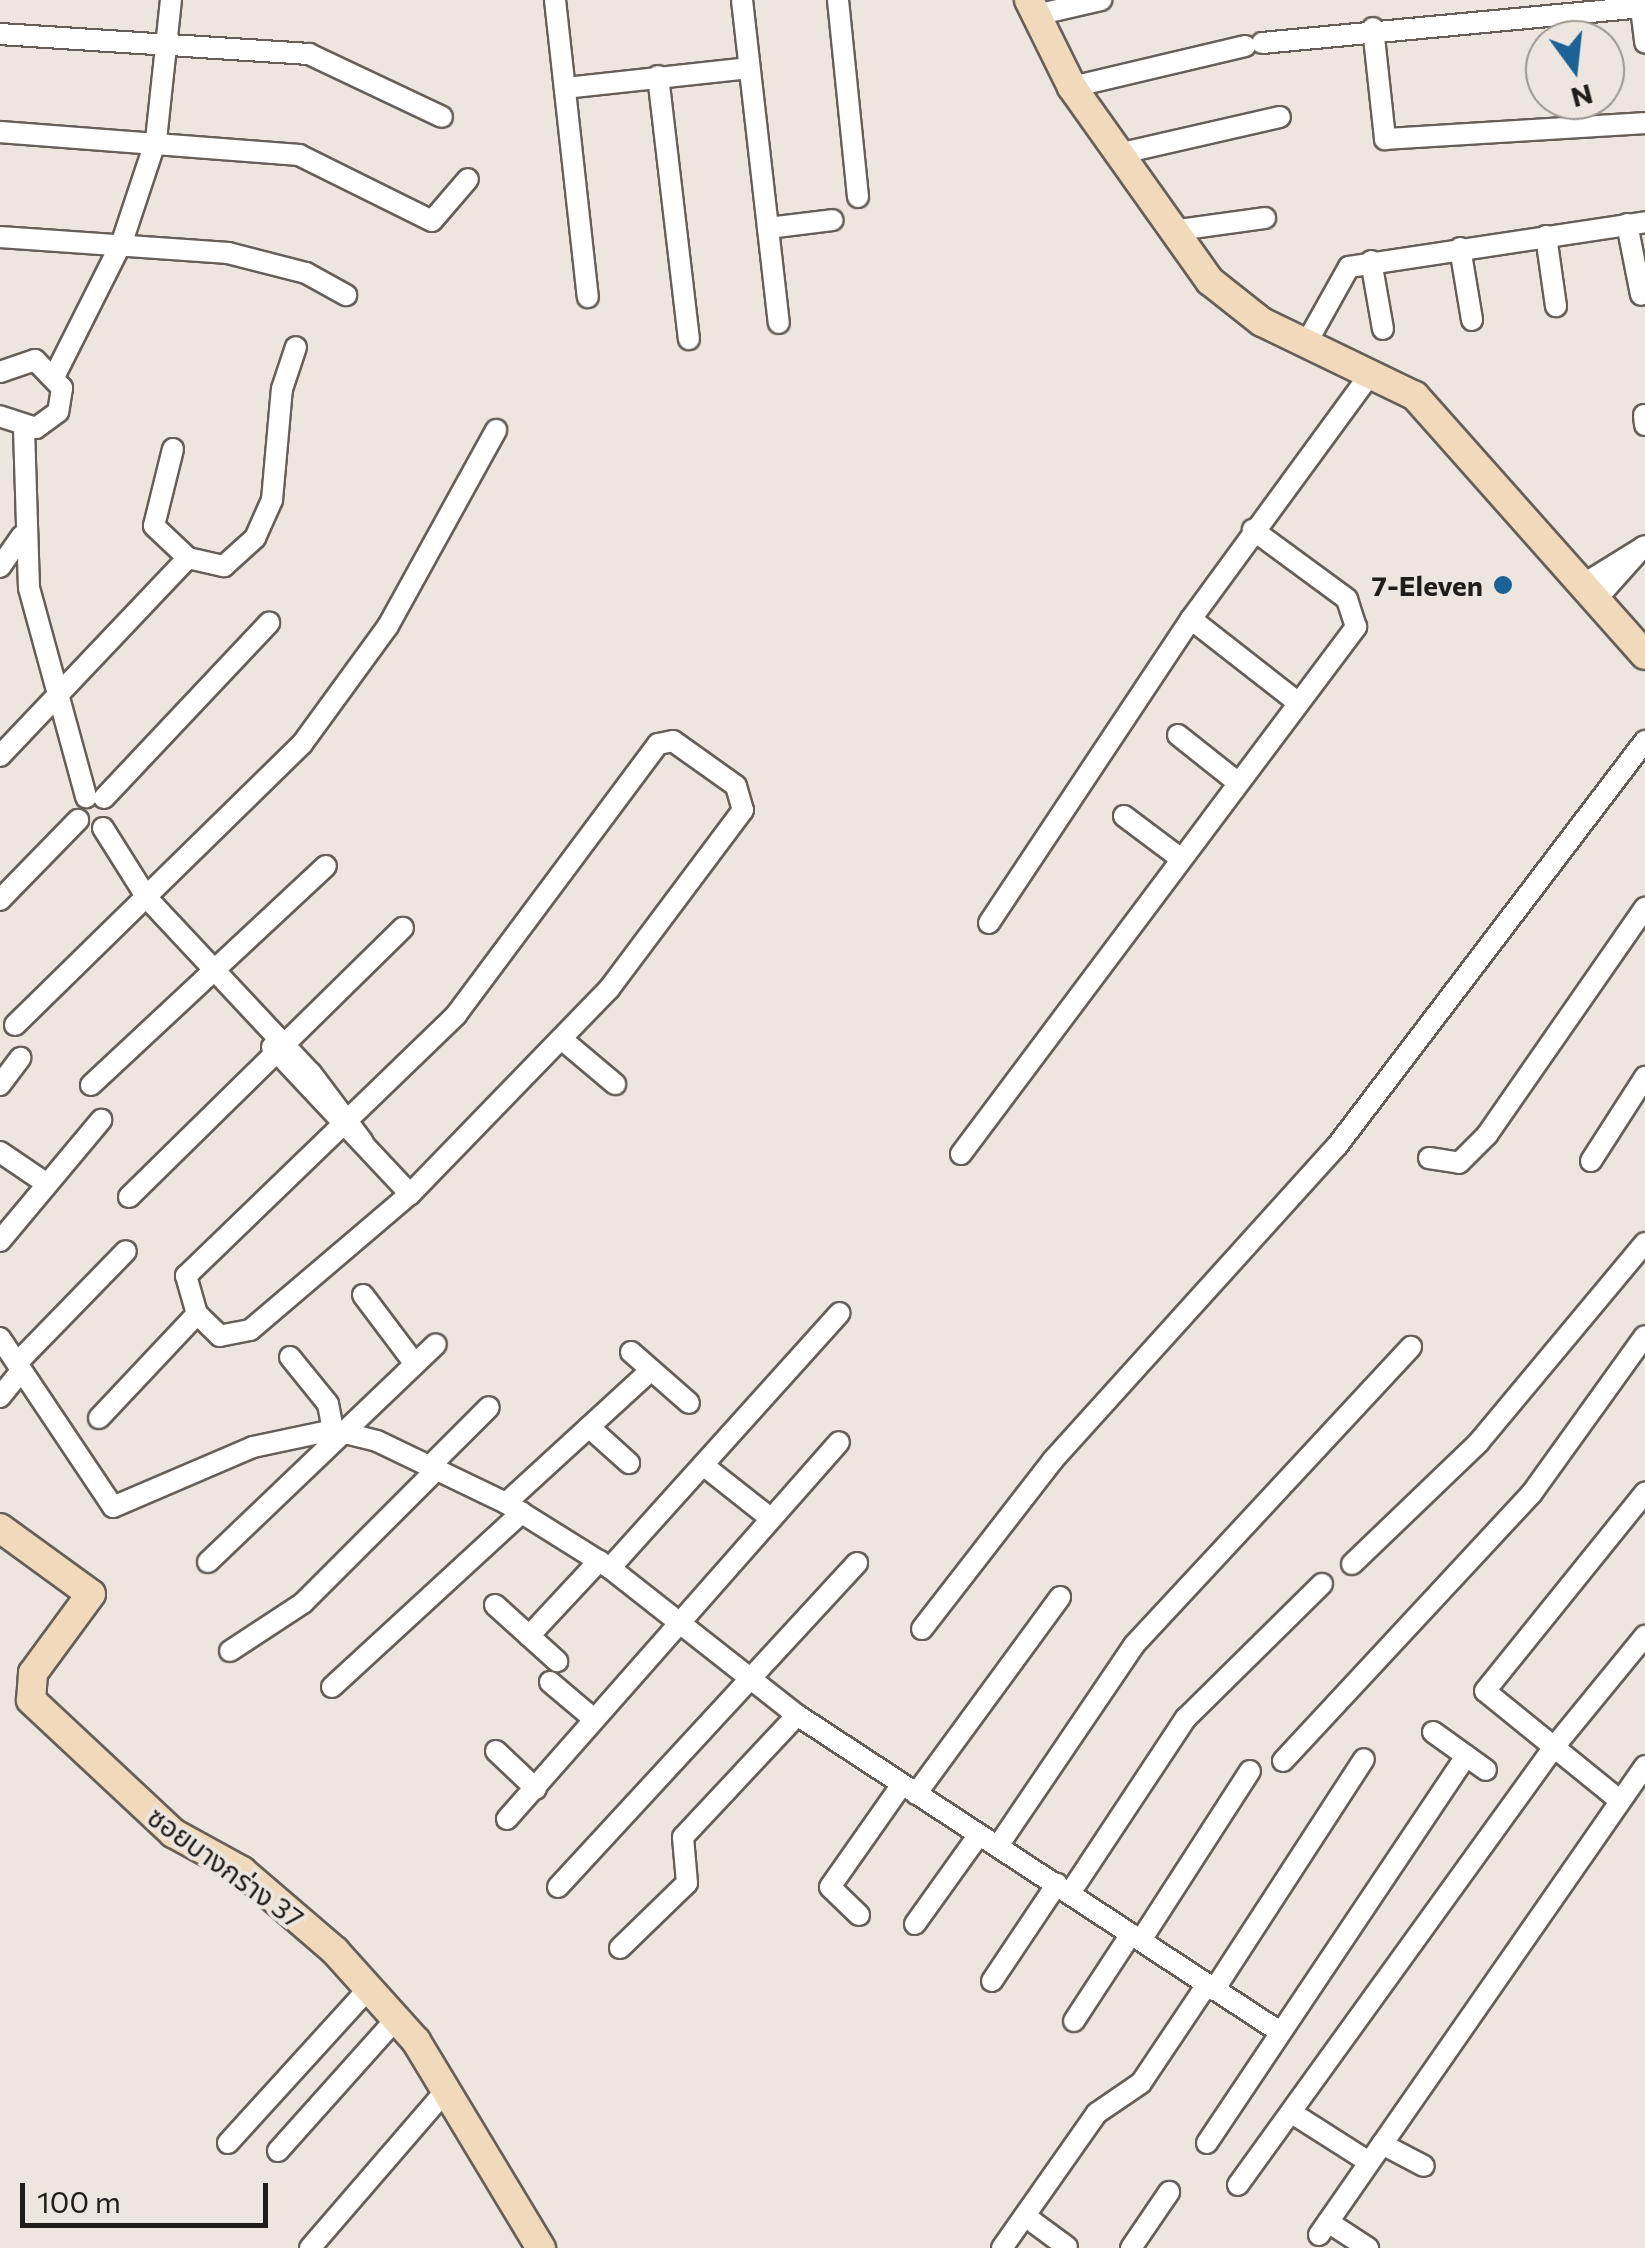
<!DOCTYPE html>
<html>
<head>
<meta charset="utf-8">
<style>
	body { margin:0 }
	#map { position:relative; width:1645px; height:2248px; overflow:hidden; background:#ede6df; font-family:Commissioner,"Noto Sans Thai",sans-serif }
	div>[style] { position:absolute }
	.roads { filter:drop-shadow(2px 0 #665f59) drop-shadow(-2px 0 #665f59) drop-shadow(0 2px #665f59) drop-shadow(0 -2px #665f59) }
	.street>* { height:20px; margin:-10px; padding:0 10px; transform-origin:10px; border-radius:10px; background:#fff }
	.secondary>* { height:28px; margin:-14px; padding:0 14px; transform-origin:14px; border-radius:14px; background:#f1dabb }
	.dots>* { width:28px; height:28px; translate:-50% -50%; box-sizing:border-box; border:5px solid #ede6df; border-radius:50% }
	span { translate:-50% -50%; white-space:nowrap; text-align:center; line-height:1.15; -webkit-text-stroke:8px #ede6df; paint-order:stroke }
	.poi-label { font-size:28px; color:#1f1d1a; font-weight:700 }
	.right { translate:-100% -50%; text-align:right }
	.street-label { font-size:28px; color:#1f1d1a }
	.north { position:absolute; left:1525px; top:20px; width:100px; height:100px; box-sizing:border-box; background:#ede6df; border:2px solid #9b9690; border-radius:50%; rotate:165deg; font-size:28px; font-weight:700; line-height:40px; text-align:center; color:#1f1d1a }
	.north::after { content:''; display:block; margin:auto; width:35px; height:45px; background:#1b6296; clip-path:polygon(50% 0,100% 100%,50% 72%,0 100%) }
	.scale { position:absolute; left:20px; top:2183px; width:248px; height:45px; box-sizing:border-box; border:5px solid #1f1d1a; border-top:0; padding-left:12px; font-size:30px; line-height:35px; white-space:nowrap; color:#1f1d1a; -webkit-text-stroke:8px #ede6df; paint-order:stroke }
</style>
</head>
<body>
<div id="map">
	<div class="roads">
		<div class="street">
			<i style="left:555px;top:0;width:299px;rotate:83.7deg"></i>
			<i style="left:742px;top:0;width:325px;rotate:83.5deg"></i>
			<i style="left:838px;top:0;width:198px;rotate:84.2deg"></i>
			<i style="left:1641px;top:8px;width:35px;rotate:83deg"></i>
			<i style="left:1036px;top:15px;width:67px;rotate:-13deg"></i>
			<i style="left:1373px;top:28px;width:112px;rotate:83.8deg"></i>
			<i style="left:1385px;top:139px;width:260px;rotate:-3.5deg"></i>
			<i style="left:0;top:34px;width:310px;rotate:3.7deg"></i>
			<i style="left:309px;top:54px;width:147px;rotate:25.3deg"></i>
			<i style="left:1262px;top:43px;width:385px;rotate:-5.4deg"></i>
			<i style="left:658px;top:76px;width:265px;rotate:83.3deg"></i>
			<i style="left:1072px;top:87px;width:178px;rotate:-13.3deg"></i>
			<i style="left:565px;top:88px;width:185px;rotate:-6.2deg"></i>
			<i style="left:0;top:132px;width:300px;rotate:4.4deg"></i>
			<i style="left:299px;top:155px;width:148px;rotate:26.4deg"></i>
			<i style="left:432px;top:221px;width:55px;rotate:-49.4deg"></i>
			<i style="left:1118px;top:154px;width:166px;rotate:-12.9deg"></i>
			<i style="left:1627px;top:224px;width:72px;rotate:78.8deg"></i>
			<i style="left:768px;top:228px;width:65px;rotate:-7deg"></i>
			<i style="left:1171px;top:231px;width:95px;rotate:-7.9deg"></i>
			<i style="left:1546px;top:236px;width:71px;rotate:81.9deg"></i>
			<i style="left:0;top:237px;width:229px;rotate:4deg"></i>
			<i style="left:228px;top:253px;width:81px;rotate:14.4deg"></i>
			<i style="left:306px;top:273px;width:46px;rotate:28.8deg"></i>
			<i style="left:1460px;top:248px;width:73px;rotate:80.5deg"></i>
			<i style="left:1371px;top:261px;width:69px;rotate:80deg"></i>
			<i style="left:1307px;top:342px;width:86px;rotate:-60.8deg"></i>
			<i style="left:1349px;top:267px;width:299px;rotate:-8.6deg"></i>
			<i style="left:0;top:372px;width:37px;rotate:-19deg"></i>
			<i style="left:35px;top:360px;width:39px;rotate:46deg"></i>
			<i style="left:62px;top:388px;width:24px;rotate:99deg"></i>
			<i style="left:58px;top:412px;width:27px;rotate:144deg"></i>
			<i style="left:36px;top:428px;width:38px;rotate:-162deg"></i>
			<i style="left:56px;top:373px;width:147px;rotate:-63.3deg"></i>
			<i style="left:122px;top:242px;width:108px;rotate:-71.6deg"></i>
			<i style="left:156px;top:140px;width:141px;rotate:-83.9deg"></i>
			<i style="left:1644px;top:415px;width:10px;rotate:84deg"></i>
			<i style="left:24px;top:429px;width:159px;rotate:88.2deg"></i>
			<i style="left:29px;top:588px;width:217px;rotate:74.7deg"></i>
			<i style="left:173px;top:449px;width:79px;rotate:103.9deg"></i>
			<i style="left:154px;top:526px;width:47px;rotate:43.3deg"></i>
			<i style="left:188px;top:558px;width:37px;rotate:13deg"></i>
			<i style="left:224px;top:566px;width:42px;rotate:-42.1deg"></i>
			<i style="left:255px;top:538px;width:42px;rotate:-65.9deg"></i>
			<i style="left:272px;top:500px;width:111px;rotate:-84.9deg"></i>
			<i style="left:282px;top:389px;width:44px;rotate:-71.6deg"></i>
			<i style="left:0;top:567px;width:38px;rotate:-55deg"></i>
			<i style="left:1587px;top:582px;width:68px;rotate:-31.8deg"></i>
			<i style="left:1599px;top:596px;width:66px;rotate:-48.1deg"></i>
			<i style="left:1191px;top:619px;width:133px;rotate:38deg"></i>
			<i style="left:1178px;top:735px;width:75px;rotate:38.5deg"></i>
			<i style="left:673px;top:741px;width:77px;rotate:35.5deg"></i>
			<i style="left:736px;top:786px;width:25px;rotate:74deg"></i>
			<i style="left:743px;top:810px;width:224px;rotate:126.8deg"></i>
			<i style="left:609px;top:989px;width:286px;rotate:134.1deg"></i>
			<i style="left:410px;top:1194px;width:210px;rotate:139.6deg"></i>
			<i style="left:250px;top:1330px;width:31px;rotate:169deg"></i>
			<i style="left:220px;top:1336px;width:32px;rotate:-136deg"></i>
			<i style="left:197px;top:1314px;width:40px;rotate:-106deg"></i>
			<i style="left:186px;top:1276px;width:376px;rotate:-44deg"></i>
			<i style="left:456px;top:1015px;width:338px;rotate:-53.3deg"></i>
			<i style="left:658px;top:744px;width:15px;rotate:-11deg"></i>
			<i style="left:0;top:756px;width:273px;rotate:-46.5deg"></i>
			<i style="left:104px;top:798px;width:241px;rotate:-46.7deg"></i>
			<i style="left:1124px;top:816px;width:70px;rotate:36.9deg"></i>
			<i style="left:103px;top:828px;width:83px;rotate:57.8deg"></i>
			<i style="left:147px;top:898px;width:240px;rotate:46.9deg"></i>
			<i style="left:311px;top:1073px;width:86px;rotate:53deg"></i>
			<i style="left:0;top:900px;width:112px;rotate:-45.7deg"></i>
			<i style="left:989px;top:923px;width:365px;rotate:-56.4deg"></i>
			<i style="left:1191px;top:619px;width:306px;rotate:-53.8deg"></i>
			<i style="left:15px;top:1025px;width:402px;rotate:-44.4deg"></i>
			<i style="left:302px;top:744px;width:146px;rotate:-53.9deg"></i>
			<i style="left:388px;top:626px;width:224px;rotate:-61.1deg"></i>
			<i style="left:564px;top:1041px;width:67px;rotate:40.1deg"></i>
			<i style="left:272px;top:1047px;width:202px;rotate:46.8deg"></i>
			<i style="left:0;top:1085px;width:34px;rotate:-53deg"></i>
			<i style="left:91px;top:1085px;width:321px;rotate:-43deg"></i>
			<i style="left:0;top:1152px;width:57px;rotate:34.2deg"></i>
			<i style="left:961px;top:1154px;width:659px;rotate:-53.15deg"></i>
			<i style="left:1356px;top:627px;width:29px;rotate:-108deg"></i>
			<i style="left:1347px;top:599px;width:117px;rotate:-143.7deg"></i>
			<i style="left:1429px;top:1158px;width:30px;rotate:9deg"></i>
			<i style="left:1459px;top:1163px;width:40px;rotate:-45deg"></i>
			<i style="left:1487px;top:1135px;width:277px;rotate:-55.2deg"></i>
			<i style="left:1591px;top:1161px;width:100px;rotate:-57.3deg"></i>
			<i style="left:129px;top:1197px;width:384px;rotate:-44.5deg"></i>
			<i style="left:0;top:1241px;width:158px;rotate:-50.1deg"></i>
			<i style="left:363px;top:1295px;width:86px;rotate:53deg"></i>
			<i style="left:0;top:1338px;width:203px;rotate:56.2deg"></i>
			<i style="left:113px;top:1507px;width:152px;rotate:-23.2deg"></i>
			<i style="left:253px;top:1447px;width:82px;rotate:-12deg"></i>
			<i style="left:333px;top:1430px;width:45px;rotate:14deg"></i>
			<i style="left:377px;top:1441px;width:143px;rotate:25.7deg"></i>
			<i style="left:506px;top:1503px;width:123px;rotate:32deg"></i>
			<i style="left:610px;top:1568px;width:238px;rotate:38.2deg"></i>
			<i style="left:797px;top:1715px;width:578px;rotate:33.28deg"></i>
			<i style="left:631px;top:1352px;width:77px;rotate:41.3deg"></i>
			<i style="left:290px;top:1357px;width:60px;rotate:51deg"></i>
			<i style="left:328px;top:1404px;width:26px;rotate:79deg"></i>
			<i style="left:17px;top:1363px;width:156px;rotate:-45.8deg"></i>
			<i style="left:0;top:1397px;width:33px;rotate:-51deg"></i>
			<i style="left:99px;top:1418px;width:143px;rotate:-46.7deg"></i>
			<i style="left:589px;top:1427px;width:54px;rotate:42deg"></i>
			<i style="left:703px;top:1465px;width:85px;rotate:38.3deg"></i>
			<i style="left:430px;top:1466px;width:83px;rotate:-45deg"></i>
			<i style="left:506px;top:1503px;width:197px;rotate:-42.5deg"></i>
			<i style="left:208px;top:1562px;width:315px;rotate:-43.7deg"></i>
			<i style="left:1352px;top:1564px;width:176px;rotate:-43.8deg"></i>
			<i style="left:1479px;top:1442px;width:259px;rotate:-50.2deg"></i>
			<i style="left:610px;top:1568px;width:343px;rotate:-48deg"></i>
			<i style="left:495px;top:1605px;width:84px;rotate:42.1deg"></i>
			<i style="left:922px;top:1629px;width:214px;rotate:-52.2deg"></i>
			<i style="left:1053px;top:1460px;width:423px;rotate:-47.9deg"></i>
			<i style="left:1337px;top:1146px;width:509px;rotate:-52.75deg"></i>
			<i style="left:529px;top:1636px;width:103px;rotate:-47deg"></i>
			<i style="left:230px;top:1651px;width:87px;rotate:-33.3deg"></i>
			<i style="left:303px;top:1603px;width:188px;rotate:-45deg"></i>
			<i style="left:550px;top:1682px;width:51px;rotate:40.2deg"></i>
			<i style="left:332px;top:1687px;width:258px;rotate:-42.6deg"></i>
			<i style="left:1433px;top:1732px;width:65px;rotate:35.6deg"></i>
			<i style="left:496px;top:1751px;width:55px;rotate:43.5deg"></i>
			<i style="left:1283px;top:1761px;width:366px;rotate:-47.1deg"></i>
			<i style="left:1532px;top:1493px;width:193px;rotate:-54.3deg"></i>
			<i style="left:916px;top:1794px;width:244px;rotate:-53.8deg"></i>
			<i style="left:1618px;top:1799px;width:171px;rotate:-140.9deg"></i>
			<i style="left:1485px;top:1691px;width:255px;rotate:-51.1deg"></i>
			<i style="left:507px;top:1819px;width:502px;rotate:-48.63deg"></i>
			<i style="left:998px;top:1846px;width:243px;rotate:-55.9deg"></i>
			<i style="left:1134px;top:1645px;width:407px;rotate:-47.1deg"></i>
			<i style="left:558px;top:1887px;width:441px;rotate:-47.3deg"></i>
			<i style="left:1070px;top:1893px;width:210px;rotate:-56.5deg"></i>
			<i style="left:1186px;top:1718px;width:191px;rotate:-44.6deg"></i>
			<i style="left:859px;top:1915px;width:40px;rotate:-136deg"></i>
			<i style="left:830px;top:1887px;width:123px;rotate:-54.9deg"></i>
			<i style="left:915px;top:1924px;width:108px;rotate:-54.4deg"></i>
			<i style="left:1141px;top:1940px;width:201px;rotate:-57.2deg"></i>
			<i style="left:620px;top:1948px;width:93px;rotate:-44.1deg"></i>
			<i style="left:687px;top:1883px;width:46px;rotate:-95deg"></i>
			<i style="left:683px;top:1837px;width:167px;rotate:-46.9deg"></i>
			<i style="left:992px;top:1981px;width:117px;rotate:-56.2deg"></i>
			<i style="left:1214px;top:1990px;width:275px;rotate:-57deg"></i>
			<i style="left:1074px;top:2021px;width:104px;rotate:-56.8deg"></i>
			<i style="left:1292px;top:2113px;width:91px;rotate:32.5deg"></i>
			<i style="left:228px;top:2143px;width:210px;rotate:-47.7deg"></i>
			<i style="left:1207px;top:2143px;width:466px;rotate:-56.2deg"></i>
			<i style="left:1382px;top:2144px;width:47px;rotate:27.6deg"></i>
			<i style="left:278px;top:2151px;width:178px;rotate:-48.2deg"></i>
			<i style="left:1238px;top:2185px;width:540px;rotate:-54.19deg"></i>
			<i style="left:1554px;top:1747px;width:144px;rotate:-50.7deg"></i>
			<i style="left:1025px;top:2216px;width:52px;rotate:36.4deg"></i>
			<i style="left:1328px;top:2222px;width:48px;rotate:33deg"></i>
			<i style="left:1319px;top:2235px;width:571px;rotate:-55.2deg"></i>
			<i style="left:310px;top:2248px;width:211px;rotate:-49.2deg"></i>
			<i style="left:1002px;top:2248px;width:165px;rotate:-54.9deg"></i>
			<i style="left:1097px;top:2113px;width:53px;rotate:-34.3deg"></i>
			<i style="left:1141px;top:2083px;width:117px;rotate:-56.2deg"></i>
			<i style="left:1131px;top:2248px;width:68px;rotate:-55.8deg"></i>
		</div>
		<div class="secondary">
			<i style="left:1029px;top:0;width:97px;rotate:63.7deg"></i>
			<i style="left:1072px;top:87px;width:238px;rotate:54.6deg"></i>
			<i style="left:1210px;top:281px;width:66px;rotate:38.3deg"></i>
			<i style="left:1262px;top:322px;width:170px;rotate:25.8deg"></i>
			<i style="left:1415px;top:396px;width:346px;rotate:48.4deg"></i>
			<i style="left:0;top:1528px;width:112px;rotate:36deg"></i>
			<i style="left:91px;top:1594px;width:98px;rotate:126.3deg"></i>
			<i style="left:33px;top:1673px;width:27px;rotate:94deg"></i>
			<i style="left:31px;top:1700px;width:195px;rotate:43.1deg"></i>
			<i style="left:173px;top:1833px;width:79px;rotate:28.8deg"></i>
			<i style="left:242px;top:1871px;width:123px;rotate:40.7deg"></i>
			<i style="left:335px;top:1951px;width:121px;rotate:48deg"></i>
			<i style="left:416px;top:2041px;width:242px;rotate:58.9deg"></i>
		</div>
	</div>
	<div class="dots">
		<i style="left:1503px;top:585px;background:#1b6296"></i>
	</div>
	<div class="poi-label">
		<span class="right" style="left:1483px;top:585px">7-Eleven</span>
	</div>
	<div class="street-label">
		<span style="left:226px;top:1867px;rotate:36deg">ซอยบางกร่าง 37</span>
	</div>
	<div class="north">N</div>
	<div class="scale">100 m</div>
</div>
</body>
</html>
